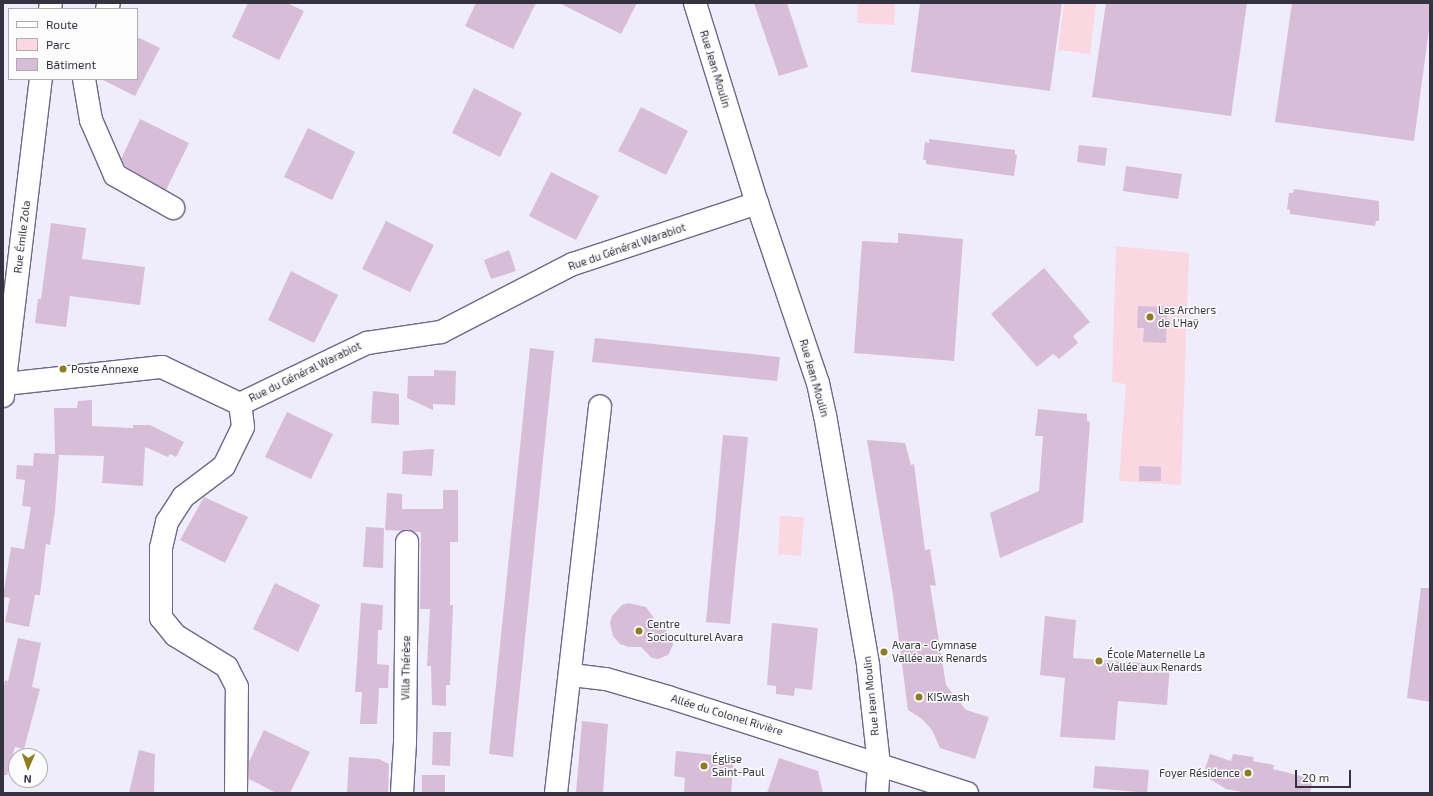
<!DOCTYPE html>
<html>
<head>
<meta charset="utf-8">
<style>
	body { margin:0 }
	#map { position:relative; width:1433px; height:796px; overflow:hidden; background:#efedfb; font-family:"Exo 2",sans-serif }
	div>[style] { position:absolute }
	.green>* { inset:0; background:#fad7e1 }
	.building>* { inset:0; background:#d8bdd8 }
	.roads { filter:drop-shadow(1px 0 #6d6886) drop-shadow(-1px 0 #6d6886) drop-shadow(0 1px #6d6886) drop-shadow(0 -1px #6d6886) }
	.minor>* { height:22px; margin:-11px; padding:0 11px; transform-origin:11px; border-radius:11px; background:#fff }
	.dots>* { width:11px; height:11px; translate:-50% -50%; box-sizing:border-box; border:2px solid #fcfcfc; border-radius:50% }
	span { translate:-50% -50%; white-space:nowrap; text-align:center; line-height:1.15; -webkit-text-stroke:3px #fcfcfc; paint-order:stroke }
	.street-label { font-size:11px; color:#353340 }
	.poi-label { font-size:11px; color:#353340 }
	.left { translate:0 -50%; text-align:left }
	.right { translate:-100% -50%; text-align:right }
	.frame { position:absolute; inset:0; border:4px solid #353340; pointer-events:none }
	.legend { position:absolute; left:8px; top:8px; width:130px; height:72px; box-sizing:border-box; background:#fcfcfc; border:1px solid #acacb1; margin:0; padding:5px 7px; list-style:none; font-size:12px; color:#353340 }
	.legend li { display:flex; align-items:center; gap:8px; height:20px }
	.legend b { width:20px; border:1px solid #acacb1 }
	.north { position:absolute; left:8px; top:748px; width:40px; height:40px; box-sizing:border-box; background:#fcfcfc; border:1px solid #acacb1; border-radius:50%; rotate:182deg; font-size:11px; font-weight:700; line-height:16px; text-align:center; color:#353340 }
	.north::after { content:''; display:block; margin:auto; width:14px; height:18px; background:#8d7c22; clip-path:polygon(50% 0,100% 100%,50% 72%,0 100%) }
	.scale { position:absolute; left:1295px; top:770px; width:56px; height:18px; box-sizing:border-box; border:2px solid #353340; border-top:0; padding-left:5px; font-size:12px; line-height:14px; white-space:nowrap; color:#353340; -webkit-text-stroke:3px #fcfcfc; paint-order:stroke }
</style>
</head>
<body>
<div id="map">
	<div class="green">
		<i style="clip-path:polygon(858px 3px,895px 3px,894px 25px,857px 23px)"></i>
		<i style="clip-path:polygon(1064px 3px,1096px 3px,1090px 54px,1058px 50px)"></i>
		<i style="clip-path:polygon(1116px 246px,1189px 253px,1181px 485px,1119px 481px,1126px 384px,1112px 382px)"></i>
		<i style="clip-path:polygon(780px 516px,804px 517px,801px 556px,778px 554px)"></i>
	</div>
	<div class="building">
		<i style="clip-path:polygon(248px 3px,287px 3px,304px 11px,279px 60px,232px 37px)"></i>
		<i style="clip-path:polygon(476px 3px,536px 3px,513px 49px,465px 26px)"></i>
		<i style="clip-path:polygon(559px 3px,637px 3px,621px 34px)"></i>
		<i style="clip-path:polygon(754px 3px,787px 3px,808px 67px,779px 76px)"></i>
		<i style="clip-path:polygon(920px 3px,1062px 3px,1050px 91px,911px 72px)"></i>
		<i style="clip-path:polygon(1106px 3px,1247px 3px,1231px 116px,1092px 97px)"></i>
		<i style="clip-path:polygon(1292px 3px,1430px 3px,1430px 22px,1414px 141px,1275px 122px)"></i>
		<i style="clip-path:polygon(137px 37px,160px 48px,135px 96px,101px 79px,137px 79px)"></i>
		<i style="clip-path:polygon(474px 88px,522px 113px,500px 157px,452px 133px)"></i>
		<i style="clip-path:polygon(641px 107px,688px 131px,666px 175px,618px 151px)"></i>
		<i style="clip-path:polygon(140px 119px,189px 143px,166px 190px,125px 166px,121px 159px)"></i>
		<i style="clip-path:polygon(308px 128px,355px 152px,332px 200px,284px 177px)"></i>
		<i style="clip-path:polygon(929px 139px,1015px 150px,1015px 154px,1017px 155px,1014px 176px,926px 164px,926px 160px,923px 160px,925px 142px,929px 143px)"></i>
		<i style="clip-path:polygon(1079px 145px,1107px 148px,1105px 166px,1077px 162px)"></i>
		<i style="clip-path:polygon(1126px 166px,1182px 174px,1178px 199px,1123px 191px)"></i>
		<i style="clip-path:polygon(551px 172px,599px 196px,576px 240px,529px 216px)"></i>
		<i style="clip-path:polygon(1294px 189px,1379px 201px,1379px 221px,1376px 221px,1375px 226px,1290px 214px,1290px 210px,1287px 209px,1289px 193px,1293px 193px)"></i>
		<i style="clip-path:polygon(386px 221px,434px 245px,410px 292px,362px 269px)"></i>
		<i style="clip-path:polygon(51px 223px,86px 228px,82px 259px,145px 267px,140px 305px,70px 296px,66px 327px,35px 323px,38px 299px,41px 299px)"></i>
		<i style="clip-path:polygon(898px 233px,963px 239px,954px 361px,854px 353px,862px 241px,898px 243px)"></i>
		<i style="clip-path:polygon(509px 250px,516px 271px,491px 279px,484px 260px)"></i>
		<i style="clip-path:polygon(1044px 268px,1090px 322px,1073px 336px,1078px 343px,1059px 359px,1053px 354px,1037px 367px,991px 314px)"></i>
		<i style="clip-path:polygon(291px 271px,338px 295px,314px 343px,268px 320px)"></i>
		<i style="clip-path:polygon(1138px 306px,1167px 307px,1166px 343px,1143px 342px,1144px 328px,1137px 328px)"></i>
		<i style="clip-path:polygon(595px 338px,780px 357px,777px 381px,592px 362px)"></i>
		<i style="clip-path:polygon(530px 348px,554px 351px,513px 757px,489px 754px)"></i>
		<i style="clip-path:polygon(434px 370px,456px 371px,455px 405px,433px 404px,433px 410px,407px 398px,408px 376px,434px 376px)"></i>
		<i style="clip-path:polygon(373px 391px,399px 394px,399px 425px,371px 423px)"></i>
		<i style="clip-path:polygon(92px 400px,92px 426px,133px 428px,133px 425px,150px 425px,184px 442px,176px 457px,170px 454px,168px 457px,145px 447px,143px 486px,102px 483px,104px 456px,59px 455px,55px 511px,50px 545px,46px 544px,40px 595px,35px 595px,29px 627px,5px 622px,10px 598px,3px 597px,11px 547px,24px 549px,31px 507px,22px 506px,25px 480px,16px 479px,17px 465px,33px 466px,34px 453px,55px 454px,54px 408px,77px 408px,78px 401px)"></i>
		<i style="clip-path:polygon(1038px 409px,1087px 414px,1087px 421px,1090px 422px,1083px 522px,1000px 558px,990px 513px,1039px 491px,1043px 436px,1035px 436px)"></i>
		<i style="clip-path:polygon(287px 412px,333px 434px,311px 479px,265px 457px)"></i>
		<i style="clip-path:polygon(723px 435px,748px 437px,730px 624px,706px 622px)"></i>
		<i style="clip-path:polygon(867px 440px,905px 443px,911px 465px,914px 464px,925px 550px,930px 549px,936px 586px,930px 585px,946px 685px,966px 710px,989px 717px,975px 759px,940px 748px,932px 730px,922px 719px,908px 710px,893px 595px)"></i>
		<i style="clip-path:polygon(434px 449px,432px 476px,402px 474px,403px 451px)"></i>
		<i style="clip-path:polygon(1139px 466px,1161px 467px,1161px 481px,1139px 481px)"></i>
		<i style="clip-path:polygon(443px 490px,458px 490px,458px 542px,450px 542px,450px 605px,453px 605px,450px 685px,446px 685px,446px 706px,432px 705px,431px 666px,427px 666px,430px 609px,420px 609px,421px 532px,385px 530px,387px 493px,402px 494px,402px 509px,443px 509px)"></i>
		<i style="clip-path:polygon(204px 497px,248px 517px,225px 563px,180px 540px)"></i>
		<i style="clip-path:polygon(366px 527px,384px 528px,383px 568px,363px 567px)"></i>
		<i style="clip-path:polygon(275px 583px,320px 605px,298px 652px,253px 629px)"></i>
		<i style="clip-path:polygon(1421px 588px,1430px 588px,1430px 702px,1407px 698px)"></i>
		<i style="clip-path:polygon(361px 603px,383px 605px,382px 630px,378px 630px,377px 664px,389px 665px,388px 688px,379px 688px,377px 724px,360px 724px,362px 692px,355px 692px)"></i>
		<i style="clip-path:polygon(628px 603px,646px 607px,654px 618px,655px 628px,664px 628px,671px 636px,673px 645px,668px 655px,658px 659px,652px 658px,641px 647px,629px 647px,620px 644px,613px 636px,610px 623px,612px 616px,622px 605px)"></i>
		<i style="clip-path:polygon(1045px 616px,1076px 620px,1073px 658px,1170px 665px,1167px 705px,1118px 701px,1115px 740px,1060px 737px,1065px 678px,1040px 675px)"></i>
		<i style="clip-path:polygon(772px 623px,818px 628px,812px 690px,795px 688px,794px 696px,776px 694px,776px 686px,767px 685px)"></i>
		<i style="clip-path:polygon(18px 638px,41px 643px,32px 687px,40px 689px,24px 749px,15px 747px,7px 775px,3px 775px,3px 690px,5px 680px,8px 681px)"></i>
		<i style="clip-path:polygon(582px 721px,608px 724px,603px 793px,576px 793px)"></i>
		<i style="clip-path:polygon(264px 730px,310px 752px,290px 793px,276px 793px,249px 779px,249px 762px)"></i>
		<i style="clip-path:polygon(433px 732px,451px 732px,450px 766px,432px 765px)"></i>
		<i style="clip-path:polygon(139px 750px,155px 754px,154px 793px,129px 793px)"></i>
		<i style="clip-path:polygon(676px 751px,734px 757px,731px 793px,684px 793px,685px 778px,674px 776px)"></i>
		<i style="clip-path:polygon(1210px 754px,1231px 761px,1233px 754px,1254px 757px,1253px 761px,1274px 765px,1273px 769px,1313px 779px,1310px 793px,1248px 793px,1226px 789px,1203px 775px)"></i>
		<i style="clip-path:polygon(349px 757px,379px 759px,389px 764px,388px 793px,347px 793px)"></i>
		<i style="clip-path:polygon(779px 758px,818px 771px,823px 793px,767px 793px)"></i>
		<i style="clip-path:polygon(1095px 766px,1149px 770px,1147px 793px,1093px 788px)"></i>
		<i style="clip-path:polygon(422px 775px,445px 775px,445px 793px,422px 793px)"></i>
	</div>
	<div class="roads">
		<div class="minor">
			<i style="left:695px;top:3px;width:209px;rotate:72.8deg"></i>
			<i style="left:757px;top:203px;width:190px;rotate:71.3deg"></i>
			<i style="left:818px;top:383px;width:33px;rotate:78deg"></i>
			<i style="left:825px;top:415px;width:254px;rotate:80.2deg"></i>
			<i style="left:868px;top:665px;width:101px;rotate:83.7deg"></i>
			<i style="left:879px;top:765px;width:28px;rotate:94deg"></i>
			<i style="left:50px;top:9px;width:6px;rotate:-81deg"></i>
			<i style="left:107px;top:9px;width:6px;rotate:-72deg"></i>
			<i style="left:84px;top:79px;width:42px;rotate:80.3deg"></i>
			<i style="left:91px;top:120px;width:60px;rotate:66.4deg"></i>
			<i style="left:115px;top:175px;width:67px;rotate:29.6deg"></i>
			<i style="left:5px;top:384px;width:158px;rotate:-6.2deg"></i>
			<i style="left:162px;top:367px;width:86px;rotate:25.4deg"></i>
			<i style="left:240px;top:404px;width:141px;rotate:-25.7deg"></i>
			<i style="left:367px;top:343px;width:75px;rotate:-8.5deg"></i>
			<i style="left:441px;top:332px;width:148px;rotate:-27.3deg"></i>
			<i style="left:573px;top:264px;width:194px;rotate:-18.3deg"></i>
			<i style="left:3px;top:396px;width:319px;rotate:-83.2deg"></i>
			<i style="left:572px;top:675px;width:34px;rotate:7deg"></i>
			<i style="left:606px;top:679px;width:65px;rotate:16.2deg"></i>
			<i style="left:668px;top:697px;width:314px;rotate:17.8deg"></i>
			<i style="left:236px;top:793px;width:106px;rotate:-89.5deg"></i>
			<i style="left:237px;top:687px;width:22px;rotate:-117deg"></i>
			<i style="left:227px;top:667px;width:61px;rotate:-148.4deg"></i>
			<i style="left:175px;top:635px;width:22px;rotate:-129deg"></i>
			<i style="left:161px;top:618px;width:70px;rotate:-90deg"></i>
			<i style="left:161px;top:548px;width:27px;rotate:-77deg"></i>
			<i style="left:167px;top:522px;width:30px;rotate:-57deg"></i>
			<i style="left:183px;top:497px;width:51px;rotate:-37.1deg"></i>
			<i style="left:224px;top:466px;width:43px;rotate:-64deg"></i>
			<i style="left:243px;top:427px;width:23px;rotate:-97deg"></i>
			<i style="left:402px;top:793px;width:50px;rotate:-86.6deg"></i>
			<i style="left:405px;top:743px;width:201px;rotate:-89.4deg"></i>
			<i style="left:556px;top:793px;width:389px;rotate:-83.5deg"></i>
		</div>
	</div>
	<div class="dots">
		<i style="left:1150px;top:317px;background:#8d7c22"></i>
		<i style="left:63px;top:369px;background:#8d7c22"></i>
		<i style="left:639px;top:631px;background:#8d7c22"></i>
		<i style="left:884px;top:652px;background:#8d7c22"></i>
		<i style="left:1099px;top:661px;background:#8d7c22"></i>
		<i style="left:919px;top:697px;background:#8d7c22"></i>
		<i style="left:704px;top:766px;background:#8d7c22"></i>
		<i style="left:1248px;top:773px;background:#8d7c22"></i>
	</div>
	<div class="street-label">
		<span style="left:715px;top:69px;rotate:73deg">Rue Jean Moulin</span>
		<span style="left:22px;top:237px;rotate:-83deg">Rue Émile Zola</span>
		<span style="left:627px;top:247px;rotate:-19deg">Rue du Général Warabiot</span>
		<span style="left:305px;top:372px;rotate:-26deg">Rue du Général Warabiot</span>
		<span style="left:814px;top:378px;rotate:74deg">Rue Jean Moulin</span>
		<span style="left:406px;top:668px;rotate:-89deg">Villa Thérèse</span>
		<span style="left:871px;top:696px;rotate:-96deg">Rue Jean Moulin</span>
		<span style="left:727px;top:715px;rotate:17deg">Allée du Colonel Rivière</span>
	</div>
	<div class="poi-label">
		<span class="left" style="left:1158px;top:317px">Les Archers<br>de L'Haÿ</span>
		<span class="left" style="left:71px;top:369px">Poste Annexe</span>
		<span class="left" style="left:647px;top:631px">Centre<br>Socioculturel Avara</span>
		<span class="left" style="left:892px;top:652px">Avara - Gymnase<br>Vallée aux Renards</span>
		<span class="left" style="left:1107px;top:661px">École Maternelle La<br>Vallée aux Renards</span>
		<span class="left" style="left:927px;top:697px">KISwash</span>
		<span class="left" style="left:712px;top:766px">Église<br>Saint-Paul</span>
		<span class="right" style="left:1240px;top:773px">Foyer Résidence</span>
	</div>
	<div class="frame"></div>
	<ul class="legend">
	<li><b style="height:5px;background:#fff"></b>Route</li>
	<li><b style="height:11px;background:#fad7e1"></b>Parc</li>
	<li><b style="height:11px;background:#d8bdd8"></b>Bâtiment</li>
	</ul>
	<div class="north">N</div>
	<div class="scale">20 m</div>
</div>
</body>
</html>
